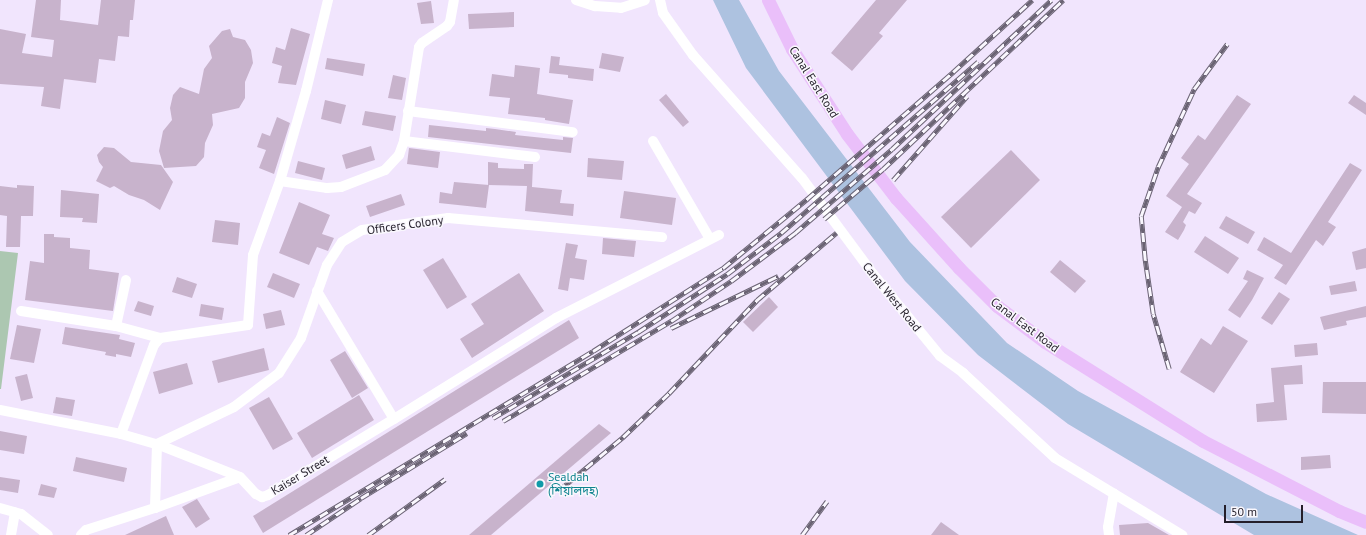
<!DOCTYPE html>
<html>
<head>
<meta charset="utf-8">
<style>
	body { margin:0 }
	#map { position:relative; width:1366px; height:535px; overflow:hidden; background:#f1e5fd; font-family:"PT Sans","Noto Sans Bengali",sans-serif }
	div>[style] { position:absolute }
	.green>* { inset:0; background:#acc7b1 }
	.water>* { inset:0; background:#adc2e0 }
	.building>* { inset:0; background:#c8b3cc }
	.minor>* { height:10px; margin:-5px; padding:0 5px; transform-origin:5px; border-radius:5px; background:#fff }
	.major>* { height:13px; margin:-6.5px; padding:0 6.5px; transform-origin:6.5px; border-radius:6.5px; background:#eabffa }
	.rail>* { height:4.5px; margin-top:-2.25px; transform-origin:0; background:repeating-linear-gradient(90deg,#f9f7fd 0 9px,#6a6373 0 18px); box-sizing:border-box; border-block:1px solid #6a6373 }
	.dots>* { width:11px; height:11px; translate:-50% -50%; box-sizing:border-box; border:2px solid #f9f7fd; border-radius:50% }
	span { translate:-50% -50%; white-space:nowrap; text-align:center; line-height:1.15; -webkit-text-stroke:3px #f9f7fd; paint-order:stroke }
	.street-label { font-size:12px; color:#241f2a }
	.culture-label { font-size:12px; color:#0d838f }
	.left { translate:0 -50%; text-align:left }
	.scale { position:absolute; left:1224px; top:505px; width:79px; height:18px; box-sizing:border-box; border:2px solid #241f2a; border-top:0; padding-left:5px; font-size:12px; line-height:14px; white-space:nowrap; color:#241f2a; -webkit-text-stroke:3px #f9f7fd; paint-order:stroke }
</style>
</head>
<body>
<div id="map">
	<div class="green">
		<i style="clip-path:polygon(0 251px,18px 253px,1px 389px,0 389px)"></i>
	</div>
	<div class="water">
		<i style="clip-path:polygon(713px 0,739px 0,779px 71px,910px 242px,1007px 343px,1078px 391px,1266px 494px,1358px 535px,1254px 535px,1068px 424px,978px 355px,905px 281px,746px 68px)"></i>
	</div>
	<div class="building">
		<i style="clip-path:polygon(36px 0,61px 0,60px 20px,98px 25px,101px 0,135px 0,133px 20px,130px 20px,129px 37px,118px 36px,115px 61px,99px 59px,96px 83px,64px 79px,60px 109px,41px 106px,44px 87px,0 84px,0 29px,26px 34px,22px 53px,52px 57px,54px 40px,31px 37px)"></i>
		<i style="clip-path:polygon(876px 0,907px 0,879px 33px,883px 36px,852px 71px,831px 53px)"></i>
		<i style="clip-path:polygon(431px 1px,434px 23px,421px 24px,417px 3px)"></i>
		<i style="clip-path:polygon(514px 12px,514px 27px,469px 29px,468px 14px)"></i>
		<i style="clip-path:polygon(291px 28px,310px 34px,296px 85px,278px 83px,282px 66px,272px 63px,276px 47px,285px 50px)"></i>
		<i style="clip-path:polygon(230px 29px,233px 37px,245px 40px,251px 50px,253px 63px,245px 82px,245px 98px,239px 108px,212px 114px,213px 125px,205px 143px,204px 157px,196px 166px,164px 168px,159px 151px,163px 131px,172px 120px,170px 108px,173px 95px,180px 87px,199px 94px,204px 69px,212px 58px,209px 46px,222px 31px)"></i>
		<i style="clip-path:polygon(602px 53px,624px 57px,620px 72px,599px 68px)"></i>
		<i style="clip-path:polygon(551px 56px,560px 57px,559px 65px,594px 69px,593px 81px,568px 78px,568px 75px,549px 73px)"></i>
		<i style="clip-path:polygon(327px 58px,365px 64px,363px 76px,325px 69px)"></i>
		<i style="clip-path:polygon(515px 65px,540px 68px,537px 94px,573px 100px,569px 124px,545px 120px,545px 118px,508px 114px,510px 98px,489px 96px,492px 74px,514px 77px)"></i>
		<i style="clip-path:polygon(393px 75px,406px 78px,402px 100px,388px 98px)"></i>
		<i style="clip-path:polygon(666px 94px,689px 122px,683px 127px,659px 100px)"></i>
		<i style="clip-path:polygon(1237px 95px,1251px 104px,1187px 194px,1202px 203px,1195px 214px,1189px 211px,1183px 222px,1186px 225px,1184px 230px,1178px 240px,1165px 232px,1182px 207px,1166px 196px,1189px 164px,1181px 158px,1198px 135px,1205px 140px)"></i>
		<i style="clip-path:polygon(1354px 95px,1366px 103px,1366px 115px,1348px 103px)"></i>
		<i style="clip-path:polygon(325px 100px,346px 105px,341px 124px,321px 119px)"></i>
		<i style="clip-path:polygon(365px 111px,396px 116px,393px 131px,362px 125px)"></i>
		<i style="clip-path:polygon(277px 117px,290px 123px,274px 174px,259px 168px,266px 150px,257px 147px,262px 133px,270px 136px)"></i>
		<i style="clip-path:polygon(429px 125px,486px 131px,486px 128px,495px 129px,516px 132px,515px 135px,563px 140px,563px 137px,573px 138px,571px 153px,428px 137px)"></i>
		<i style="clip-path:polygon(371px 146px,375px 160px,346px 169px,342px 155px)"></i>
		<i style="clip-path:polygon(104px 147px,114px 148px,131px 162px,161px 165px,173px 182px,160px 210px,144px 200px,129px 195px,114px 186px,110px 188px,96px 181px,103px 167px,99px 162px,97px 155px)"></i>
		<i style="clip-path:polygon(409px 148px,440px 152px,438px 168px,407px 164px)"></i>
		<i style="clip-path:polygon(1011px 150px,1040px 180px,971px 248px,941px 217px)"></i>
		<i style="clip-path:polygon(588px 158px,624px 161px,622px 180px,587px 177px)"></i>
		<i style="clip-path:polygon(298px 161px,325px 168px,322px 180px,295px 173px)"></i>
		<i style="clip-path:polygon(488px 162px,498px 163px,498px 168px,524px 169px,524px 164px,533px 164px,532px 187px,562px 190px,560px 203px,574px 204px,573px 216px,525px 211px,527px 186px,488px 185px)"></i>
		<i style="clip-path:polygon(1350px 163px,1362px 170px,1328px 222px,1336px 227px,1323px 246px,1316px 240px,1286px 285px,1274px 278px,1283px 265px,1257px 250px,1264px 237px,1291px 253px)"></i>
		<i style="clip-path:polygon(454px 182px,489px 185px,486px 208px,439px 203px,440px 192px,452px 194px)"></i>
		<i style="clip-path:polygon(17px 185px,34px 186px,33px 216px,21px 216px,20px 247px,6px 247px,7px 216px,0 215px,0 186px,17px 188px)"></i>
		<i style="clip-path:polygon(61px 190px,99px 194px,97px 223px,82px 222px,83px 218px,60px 217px)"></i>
		<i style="clip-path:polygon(624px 191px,676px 198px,672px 225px,620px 218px)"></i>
		<i style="clip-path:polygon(401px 194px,405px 205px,370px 217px,366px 206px)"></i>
		<i style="clip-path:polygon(299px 202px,330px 215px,322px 234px,334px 238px,328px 251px,317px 247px,309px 265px,279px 253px)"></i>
		<i style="clip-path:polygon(1226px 216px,1255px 232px,1248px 244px,1219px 228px)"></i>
		<i style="clip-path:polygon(215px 220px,240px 223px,238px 245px,212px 242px)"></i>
		<i style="clip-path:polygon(44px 234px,54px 234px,54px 237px,70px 238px,70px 248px,90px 250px,89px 269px,119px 273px,113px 311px,25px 300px,30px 261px,44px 263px)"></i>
		<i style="clip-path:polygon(1205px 236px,1239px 258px,1228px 274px,1194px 252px)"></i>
		<i style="clip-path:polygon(603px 238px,636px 241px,634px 257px,602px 254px)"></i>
		<i style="clip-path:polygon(566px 243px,578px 245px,575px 258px,587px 260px,584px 280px,570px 278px,568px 291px,558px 289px)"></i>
		<i style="clip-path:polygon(1366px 248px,1366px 268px,1356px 270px,1352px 252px)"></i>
		<i style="clip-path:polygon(443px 258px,467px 297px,447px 309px,423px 270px)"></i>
		<i style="clip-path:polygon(1060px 260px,1086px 281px,1075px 293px,1050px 272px)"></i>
		<i style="clip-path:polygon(1247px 270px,1264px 278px,1252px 300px,1240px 318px,1228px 310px,1248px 281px,1243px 279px)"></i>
		<i style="clip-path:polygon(273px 273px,300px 284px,294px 298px,267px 287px)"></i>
		<i style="clip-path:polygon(519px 273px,544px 311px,472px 358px,460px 339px,484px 324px,471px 304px)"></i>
		<i style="clip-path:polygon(177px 277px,197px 284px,192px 298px,172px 292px)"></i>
		<i style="clip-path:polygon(1355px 281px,1357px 291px,1331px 295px,1329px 286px)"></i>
		<i style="clip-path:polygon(1279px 292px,1290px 299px,1272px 325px,1261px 318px)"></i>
		<i style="clip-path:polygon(769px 297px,778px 307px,753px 332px,743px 322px)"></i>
		<i style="clip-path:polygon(138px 301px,154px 306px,151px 316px,134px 311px)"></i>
		<i style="clip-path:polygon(201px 304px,224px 308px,222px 320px,199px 316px)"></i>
		<i style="clip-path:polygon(1366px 306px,1366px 317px,1346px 321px,1347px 325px,1324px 330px,1320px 317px)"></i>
		<i style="clip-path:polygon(281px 310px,285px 325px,266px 329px,263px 314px)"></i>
		<i style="clip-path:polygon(569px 320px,579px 338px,263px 533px,253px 516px)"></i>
		<i style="clip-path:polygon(17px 325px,41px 329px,34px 363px,10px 359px)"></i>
		<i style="clip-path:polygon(1223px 326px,1248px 341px,1214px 393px,1180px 372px,1201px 338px,1211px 345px)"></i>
		<i style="clip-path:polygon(65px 327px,120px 335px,119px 339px,135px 343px,131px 357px,116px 354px,116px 357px,105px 355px,106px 352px,62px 344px)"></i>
		<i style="clip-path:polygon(1317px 343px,1318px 355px,1295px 357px,1294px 345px)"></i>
		<i style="clip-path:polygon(264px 348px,269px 370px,218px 383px,212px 361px)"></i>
		<i style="clip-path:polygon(345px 351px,368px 388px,352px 398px,330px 360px)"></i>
		<i style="clip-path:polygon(187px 363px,193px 384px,159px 394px,153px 372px)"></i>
		<i style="clip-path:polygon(1302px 365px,1303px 384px,1284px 385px,1287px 420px,1257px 422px,1256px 404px,1274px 402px,1271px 368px)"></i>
		<i style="clip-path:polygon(27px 374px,33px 398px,21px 401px,15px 377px)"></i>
		<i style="clip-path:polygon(1323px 382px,1366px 382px,1366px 414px,1322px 413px)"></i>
		<i style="clip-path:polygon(359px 395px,374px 420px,312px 458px,297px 433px)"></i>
		<i style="clip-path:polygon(56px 397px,75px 400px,72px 416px,53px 413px)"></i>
		<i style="clip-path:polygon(269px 397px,293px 439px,273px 450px,249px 408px)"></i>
		<i style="clip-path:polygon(599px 424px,611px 433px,491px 535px,469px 535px)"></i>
		<i style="clip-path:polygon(0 431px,27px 436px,24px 454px,0 450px)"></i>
		<i style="clip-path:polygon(1330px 455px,1331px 468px,1301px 470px,1301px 457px)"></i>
		<i style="clip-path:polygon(76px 457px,127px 468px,124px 482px,73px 471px)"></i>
		<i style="clip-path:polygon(0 477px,20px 480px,18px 493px,0 490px)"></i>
		<i style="clip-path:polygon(41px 484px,57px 488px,54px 498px,38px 495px)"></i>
		<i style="clip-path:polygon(197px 499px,210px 519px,196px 528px,182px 507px)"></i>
		<i style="clip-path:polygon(166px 516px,174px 535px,125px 535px)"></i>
		<i style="clip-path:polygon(941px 522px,959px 535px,931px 535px)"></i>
		<i style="clip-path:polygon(1148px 523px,1169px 535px,1120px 535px,1119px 525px)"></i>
	</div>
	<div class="minor">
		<i style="left:576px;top:0;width:20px;rotate:18deg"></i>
		<i style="left:595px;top:6px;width:26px;rotate:4deg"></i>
		<i style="left:621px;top:8px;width:25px;rotate:-18deg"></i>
		<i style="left:660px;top:0;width:13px;rotate:77deg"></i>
		<i style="left:663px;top:13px;width:52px;rotate:54.5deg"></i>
		<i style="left:693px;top:55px;width:164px;rotate:48.5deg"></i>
		<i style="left:802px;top:178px;width:119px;rotate:53.5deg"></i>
		<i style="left:873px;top:274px;width:106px;rotate:50.7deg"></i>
		<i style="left:940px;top:356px;width:29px;rotate:36deg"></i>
		<i style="left:963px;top:373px;width:125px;rotate:42.7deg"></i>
		<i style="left:1055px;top:458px;width:149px;rotate:31.2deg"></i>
		<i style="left:408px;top:111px;width:166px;rotate:7.3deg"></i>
		<i style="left:404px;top:141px;width:132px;rotate:7deg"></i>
		<i style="left:653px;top:141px;width:113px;rotate:59.8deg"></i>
		<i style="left:280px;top:181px;width:94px;rotate:-73.9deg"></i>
		<i style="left:306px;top:91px;width:94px;rotate:-76.4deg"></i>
		<i style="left:317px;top:291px;width:149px;rotate:59deg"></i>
		<i style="left:21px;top:311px;width:96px;rotate:9deg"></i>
		<i style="left:116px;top:326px;width:46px;rotate:15.3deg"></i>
		<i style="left:116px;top:326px;width:47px;rotate:-77.7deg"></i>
		<i style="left:0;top:410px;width:123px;rotate:11.2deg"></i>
		<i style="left:121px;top:434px;width:37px;rotate:16deg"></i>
		<i style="left:157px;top:444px;width:89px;rotate:21.7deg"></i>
		<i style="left:240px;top:477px;width:23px;rotate:47deg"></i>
		<i style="left:256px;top:494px;width:7px;rotate:27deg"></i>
		<i style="left:262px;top:497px;width:6px;rotate:-18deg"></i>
		<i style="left:268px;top:495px;width:147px;rotate:-31.1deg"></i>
		<i style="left:394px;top:419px;width:191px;rotate:-31.9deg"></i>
		<i style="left:556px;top:318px;width:183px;rotate:-27deg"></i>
		<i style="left:121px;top:434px;width:95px;rotate:-69.7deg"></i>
		<i style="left:154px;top:345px;width:9px;rotate:-49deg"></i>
		<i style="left:160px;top:338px;width:89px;rotate:-8.4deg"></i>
		<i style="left:248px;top:325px;width:70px;rotate:-85.9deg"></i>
		<i style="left:253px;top:255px;width:79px;rotate:-70deg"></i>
		<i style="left:280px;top:181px;width:48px;rotate:8.5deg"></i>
		<i style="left:327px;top:188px;width:14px;rotate:-4deg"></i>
		<i style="left:341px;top:187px;width:47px;rotate:-21.1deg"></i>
		<i style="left:385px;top:170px;width:21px;rotate:-47deg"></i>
		<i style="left:399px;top:155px;width:15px;rotate:-70deg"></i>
		<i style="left:404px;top:141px;width:95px;rotate:-80.9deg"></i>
		<i style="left:419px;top:47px;width:5px;rotate:-53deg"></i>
		<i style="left:422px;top:43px;width:30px;rotate:-34deg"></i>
		<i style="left:447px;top:26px;width:5px;rotate:-53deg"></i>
		<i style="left:450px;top:22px;width:22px;rotate:-80deg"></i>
		<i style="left:0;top:508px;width:22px;rotate:16deg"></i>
		<i style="left:21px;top:514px;width:34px;rotate:38deg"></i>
		<i style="left:155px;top:508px;width:64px;rotate:-88.2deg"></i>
		<i style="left:157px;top:444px;width:85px;rotate:-25.7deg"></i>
		<i style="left:234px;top:407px;width:56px;rotate:-37.1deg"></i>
		<i style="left:279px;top:373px;width:41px;rotate:-57.8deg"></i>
		<i style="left:301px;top:338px;width:77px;rotate:-70.4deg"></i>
		<i style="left:327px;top:265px;width:27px;rotate:-57deg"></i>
		<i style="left:342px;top:242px;width:23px;rotate:-31deg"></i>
		<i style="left:362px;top:230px;width:87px;rotate:-7.9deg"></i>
		<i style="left:448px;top:218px;width:215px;rotate:5.1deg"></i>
		<i style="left:11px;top:535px;width:23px;rotate:-80deg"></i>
		<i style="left:81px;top:535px;width:7px;rotate:-45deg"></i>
		<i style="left:86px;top:530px;width:72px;rotate:-17.7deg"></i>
		<i style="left:155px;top:508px;width:90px;rotate:-20deg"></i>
		<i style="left:1109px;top:535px;width:8px;rotate:-97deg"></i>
		<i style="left:1108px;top:527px;width:34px;rotate:-80deg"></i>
	</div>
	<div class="major">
		<i style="left:768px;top:0;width:55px;rotate:63.9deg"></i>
		<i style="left:792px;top:49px;width:101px;rotate:57.1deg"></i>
		<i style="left:847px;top:134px;width:81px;rotate:52.6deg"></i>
		<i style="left:896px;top:198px;width:94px;rotate:48deg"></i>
		<i style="left:959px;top:268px;width:54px;rotate:45deg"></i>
		<i style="left:997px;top:306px;width:60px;rotate:36.9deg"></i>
		<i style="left:1045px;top:342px;width:186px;rotate:32.1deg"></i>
		<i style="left:1203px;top:441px;width:153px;rotate:27.2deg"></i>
		<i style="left:1339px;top:511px;width:29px;rotate:22deg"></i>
	</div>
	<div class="rail">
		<i style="left:893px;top:180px;width:112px;rotate:-48.6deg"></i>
		<i style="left:824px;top:219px;width:77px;rotate:-40.3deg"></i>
		<i style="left:883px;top:169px;width:247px;rotate:-43.2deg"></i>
		<i style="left:671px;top:328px;width:119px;rotate:-25.9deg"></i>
		<i style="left:1169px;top:369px;width:57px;rotate:-106.2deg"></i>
		<i style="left:1153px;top:314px;width:55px;rotate:-98.4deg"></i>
		<i style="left:1145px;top:260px;width:44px;rotate:-95.2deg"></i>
		<i style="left:1141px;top:216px;width:52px;rotate:-70.9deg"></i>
		<i style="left:1158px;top:167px;width:86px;rotate:-65.2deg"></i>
		<i style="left:1194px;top:89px;width:56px;rotate:-53.7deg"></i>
		<i style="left:493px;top:418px;width:169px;rotate:-30.7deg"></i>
		<i style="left:638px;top:332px;width:106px;rotate:-33.1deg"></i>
		<i style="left:727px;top:274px;width:68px;rotate:-37.2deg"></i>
		<i style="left:781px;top:233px;width:261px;rotate:-41deg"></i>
		<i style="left:503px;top:421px;width:196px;rotate:-30.8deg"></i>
		<i style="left:671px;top:321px;width:72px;rotate:-33.7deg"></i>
		<i style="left:731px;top:281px;width:80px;rotate:-36.9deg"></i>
		<i style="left:795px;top:233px;width:128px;rotate:-40.9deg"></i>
		<i style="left:892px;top:149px;width:218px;rotate:-43.1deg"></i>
		<i style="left:558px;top:491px;width:85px;rotate:-39.7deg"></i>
		<i style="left:623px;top:437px;width:64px;rotate:-43.7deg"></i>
		<i style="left:669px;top:393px;width:128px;rotate:-46.6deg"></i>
		<i style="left:757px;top:300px;width:104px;rotate:-40.3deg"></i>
		<i style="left:289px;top:535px;width:355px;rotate:-31.2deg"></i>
		<i style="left:593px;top:351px;width:154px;rotate:-32.6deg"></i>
		<i style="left:723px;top:268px;width:109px;rotate:-39.4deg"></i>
		<i style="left:807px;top:199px;width:194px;rotate:-41deg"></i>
		<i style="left:953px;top:72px;width:107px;rotate:-42.3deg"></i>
		<i style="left:306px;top:535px;width:66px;rotate:-33.9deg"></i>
		<i style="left:361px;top:498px;width:124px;rotate:-31.5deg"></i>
		<i style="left:368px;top:535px;width:95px;rotate:-36deg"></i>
		<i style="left:802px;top:535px;width:42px;rotate:-53.7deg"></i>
	</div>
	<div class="dots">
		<i style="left:540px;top:484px;background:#0f9aa8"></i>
	</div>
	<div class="street-label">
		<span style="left:814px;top:82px;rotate:58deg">Canal East Road</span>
		<span style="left:405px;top:225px;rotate:-8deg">Officers Colony</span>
		<span style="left:892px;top:297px;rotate:51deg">Canal West Road</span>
		<span style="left:1025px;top:325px;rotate:37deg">Canal East Road</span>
		<span style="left:300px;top:475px;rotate:-31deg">Kaiser Street</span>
	</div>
	<div class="culture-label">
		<span class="left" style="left:548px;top:484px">Sealdah<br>(শিয়ালদহ)</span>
	</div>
	<div class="scale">50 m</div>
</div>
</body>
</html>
